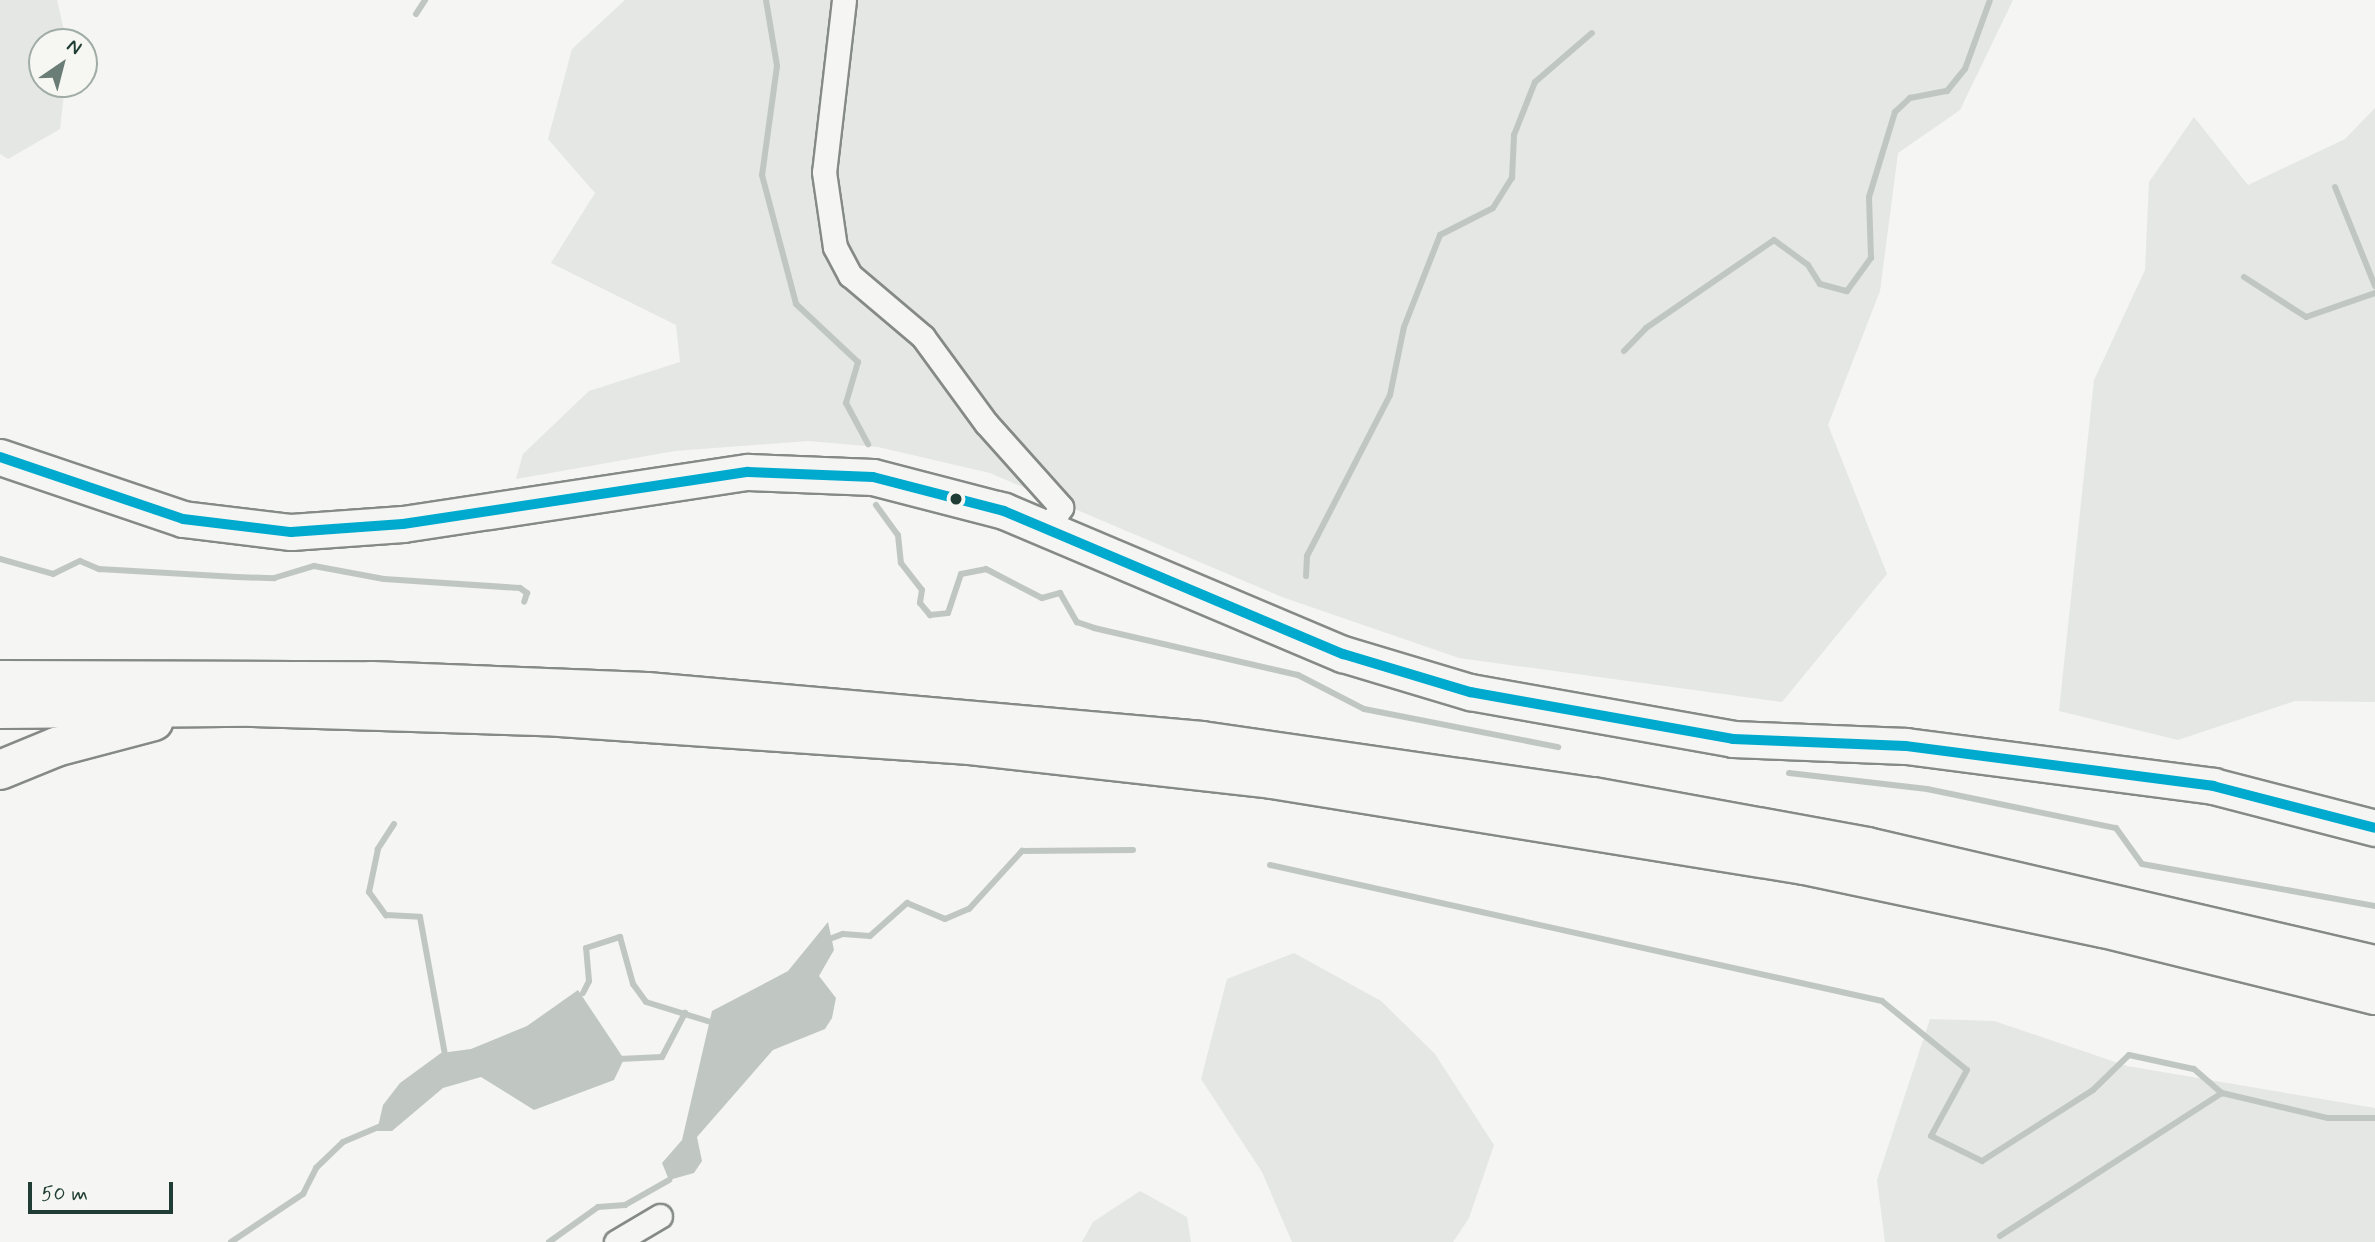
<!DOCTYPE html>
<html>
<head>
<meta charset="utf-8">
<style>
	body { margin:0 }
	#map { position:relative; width:2375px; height:1242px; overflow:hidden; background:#f5f5f3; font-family:Mynerve,sans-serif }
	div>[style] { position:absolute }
	.green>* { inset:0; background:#e4e7e3 }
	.water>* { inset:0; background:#c0c7c3 }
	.stream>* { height:6px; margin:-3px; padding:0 3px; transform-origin:3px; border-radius:3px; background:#c0c7c3 }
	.roads { filter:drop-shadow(2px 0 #858a88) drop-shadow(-2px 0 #858a88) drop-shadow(0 2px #858a88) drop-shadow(0 -2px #858a88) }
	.street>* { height:23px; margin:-11.5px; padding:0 11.5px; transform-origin:11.5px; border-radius:11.5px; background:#f5f5f3 }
	.primary>* { height:35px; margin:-17.5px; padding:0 17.5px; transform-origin:17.5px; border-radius:17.5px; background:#f5f5f3 }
	.highway>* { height:38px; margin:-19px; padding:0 19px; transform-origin:19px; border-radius:19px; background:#f5f5f3 }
	.bus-1>* { height:10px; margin:-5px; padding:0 5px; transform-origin:5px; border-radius:5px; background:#00a9ce }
	.dots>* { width:19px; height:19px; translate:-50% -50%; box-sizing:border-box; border:4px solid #f6f6f2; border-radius:50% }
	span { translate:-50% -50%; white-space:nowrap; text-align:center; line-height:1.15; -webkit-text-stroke:6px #f6f6f2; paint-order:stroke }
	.north { position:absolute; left:28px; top:28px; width:70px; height:70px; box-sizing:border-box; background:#f6f6f2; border:2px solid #a0aca6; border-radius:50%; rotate:35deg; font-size:19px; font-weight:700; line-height:28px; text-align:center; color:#1f3d34 }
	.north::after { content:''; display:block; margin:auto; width:24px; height:32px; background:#6a7d77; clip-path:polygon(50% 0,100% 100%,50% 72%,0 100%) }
	.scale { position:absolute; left:28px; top:1182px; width:145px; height:32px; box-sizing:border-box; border:4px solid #1f3d34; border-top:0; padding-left:9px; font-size:21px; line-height:24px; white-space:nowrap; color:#1f3d34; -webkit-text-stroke:5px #f6f6f2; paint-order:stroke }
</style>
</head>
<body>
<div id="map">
	<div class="green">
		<i style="clip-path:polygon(0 0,57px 0,66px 39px,42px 42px,42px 84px,65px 84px,60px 129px,8px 159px,0 154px)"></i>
		<i style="clip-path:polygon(625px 0,2013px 0,1960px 110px,1898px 153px,1880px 291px,1828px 425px,1887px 574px,1782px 702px,1459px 658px,1282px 597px,990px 473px,878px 447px,808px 441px,675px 451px,516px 479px,523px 454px,589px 391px,680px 362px,676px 325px,551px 263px,595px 193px,548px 139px,572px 49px)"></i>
		<i style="clip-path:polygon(2375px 108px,2375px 702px,2295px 701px,2178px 740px,2059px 711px,2094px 380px,2145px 270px,2149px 182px,2194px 117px,2248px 185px,2345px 139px)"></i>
		<i style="clip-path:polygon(1294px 953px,1381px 1001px,1435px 1054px,1494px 1145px,1469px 1218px,1453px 1242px,1292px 1242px,1262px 1172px,1201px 1079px,1227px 979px)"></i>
		<i style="clip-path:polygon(1930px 1019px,1994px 1021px,2127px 1066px,2375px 1108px,2375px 1242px,1885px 1242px,1877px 1180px)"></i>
		<i style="clip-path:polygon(1140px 1191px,1187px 1217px,1191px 1242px,1082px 1242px,1093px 1222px)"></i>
	</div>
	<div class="water">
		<i style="clip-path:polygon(828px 922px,834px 950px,819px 976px,836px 998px,832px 1018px,825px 1029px,773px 1050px,697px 1137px,702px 1161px,694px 1173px,669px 1180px,662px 1163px,682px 1140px,712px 1011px,788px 971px)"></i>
		<i style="clip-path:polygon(578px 990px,624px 1059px,614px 1080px,534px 1110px,481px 1077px,443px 1088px,392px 1131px,377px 1131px,383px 1105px,400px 1083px,441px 1053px,471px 1049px,527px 1026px)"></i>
	</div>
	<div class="stream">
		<i style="left:766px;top:0;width:67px;rotate:80.5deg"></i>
		<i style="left:777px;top:66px;width:110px;rotate:97.8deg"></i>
		<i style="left:762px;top:175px;width:133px;rotate:75.2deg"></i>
		<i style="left:796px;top:304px;width:85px;rotate:43.1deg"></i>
		<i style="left:858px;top:362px;width:43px;rotate:106.3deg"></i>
		<i style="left:846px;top:403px;width:47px;rotate:61.8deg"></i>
		<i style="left:416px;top:14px;width:17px;rotate:-57deg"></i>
		<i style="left:2335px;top:187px;width:107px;rotate:68deg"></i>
		<i style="left:2244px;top:277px;width:74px;rotate:32.8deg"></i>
		<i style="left:2306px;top:317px;width:73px;rotate:-19.2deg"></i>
		<i style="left:1624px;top:351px;width:32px;rotate:-46deg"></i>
		<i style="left:1646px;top:328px;width:155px;rotate:-34.5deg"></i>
		<i style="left:1774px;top:240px;width:42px;rotate:36.3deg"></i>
		<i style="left:1808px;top:265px;width:22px;rotate:58deg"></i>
		<i style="left:1820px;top:284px;width:28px;rotate:15deg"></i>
		<i style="left:1847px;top:291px;width:41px;rotate:-54deg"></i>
		<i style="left:1871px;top:258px;width:61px;rotate:-91.9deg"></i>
		<i style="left:1869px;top:197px;width:89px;rotate:-73deg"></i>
		<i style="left:1895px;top:112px;width:21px;rotate:-43deg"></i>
		<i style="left:1910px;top:98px;width:38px;rotate:-11deg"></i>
		<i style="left:1947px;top:91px;width:28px;rotate:-51deg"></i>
		<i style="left:1965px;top:69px;width:73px;rotate:-70.1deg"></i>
		<i style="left:876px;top:505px;width:37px;rotate:54deg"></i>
		<i style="left:898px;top:535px;width:28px;rotate:84deg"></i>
		<i style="left:901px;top:563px;width:34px;rotate:52deg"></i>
		<i style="left:922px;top:590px;width:13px;rotate:99deg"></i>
		<i style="left:920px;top:603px;width:16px;rotate:50deg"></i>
		<i style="left:930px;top:615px;width:18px;rotate:-6deg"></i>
		<i style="left:948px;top:613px;width:41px;rotate:-71.6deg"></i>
		<i style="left:961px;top:574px;width:25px;rotate:-11deg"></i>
		<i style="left:986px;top:569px;width:63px;rotate:27.4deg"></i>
		<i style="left:1042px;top:598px;width:19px;rotate:-16deg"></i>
		<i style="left:1060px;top:593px;width:34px;rotate:60deg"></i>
		<i style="left:1077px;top:622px;width:18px;rotate:19deg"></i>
		<i style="left:1094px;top:628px;width:209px;rotate:13deg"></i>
		<i style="left:1298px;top:675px;width:74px;rotate:27.3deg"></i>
		<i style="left:1364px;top:709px;width:198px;rotate:11.1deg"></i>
		<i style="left:0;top:559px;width:55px;rotate:15.8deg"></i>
		<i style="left:53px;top:574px;width:30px;rotate:-26deg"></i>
		<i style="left:80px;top:561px;width:21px;rotate:23deg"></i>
		<i style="left:99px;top:569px;width:138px;rotate:3.3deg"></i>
		<i style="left:237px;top:577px;width:37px;rotate:2deg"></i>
		<i style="left:274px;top:578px;width:42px;rotate:-16.7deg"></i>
		<i style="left:314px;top:566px;width:71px;rotate:10.5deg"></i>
		<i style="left:384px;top:579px;width:136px;rotate:3.8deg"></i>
		<i style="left:520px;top:588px;width:9px;rotate:36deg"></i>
		<i style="left:527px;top:593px;width:9px;rotate:108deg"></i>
		<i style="left:1306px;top:576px;width:20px;rotate:-87deg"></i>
		<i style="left:1307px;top:556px;width:181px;rotate:-62.7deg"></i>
		<i style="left:1390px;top:395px;width:69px;rotate:-78.4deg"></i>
		<i style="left:1404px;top:327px;width:99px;rotate:-68.6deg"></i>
		<i style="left:1440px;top:235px;width:59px;rotate:-27deg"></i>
		<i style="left:1493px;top:208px;width:36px;rotate:-58deg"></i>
		<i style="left:1512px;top:178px;width:43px;rotate:-87.3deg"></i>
		<i style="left:1514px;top:135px;width:57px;rotate:-68.4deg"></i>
		<i style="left:1535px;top:82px;width:75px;rotate:-40.7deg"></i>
		<i style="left:1789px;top:773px;width:139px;rotate:6.6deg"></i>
		<i style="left:1927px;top:789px;width:193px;rotate:11.7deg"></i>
		<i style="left:2116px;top:828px;width:44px;rotate:54.2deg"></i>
		<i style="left:2142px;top:864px;width:237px;rotate:10.2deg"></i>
		<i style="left:394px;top:824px;width:30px;rotate:123deg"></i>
		<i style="left:378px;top:849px;width:44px;rotate:101.8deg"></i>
		<i style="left:369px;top:892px;width:29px;rotate:54deg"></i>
		<i style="left:386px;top:915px;width:34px;rotate:3deg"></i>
		<i style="left:420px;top:917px;width:145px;rotate:79.7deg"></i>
		<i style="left:1270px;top:865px;width:627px;rotate:12.53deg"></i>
		<i style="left:1882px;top:1001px;width:109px;rotate:39.1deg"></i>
		<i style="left:1967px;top:1070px;width:75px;rotate:118.6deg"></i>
		<i style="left:1931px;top:1136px;width:57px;rotate:26.1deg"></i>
		<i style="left:1982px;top:1161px;width:132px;rotate:-32.6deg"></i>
		<i style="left:2093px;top:1090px;width:50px;rotate:-44.2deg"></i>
		<i style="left:2129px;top:1055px;width:66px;rotate:12.2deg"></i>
		<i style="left:2194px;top:1069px;width:37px;rotate:41deg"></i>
		<i style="left:2222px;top:1093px;width:109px;rotate:13.3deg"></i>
		<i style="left:2328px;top:1118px;width:47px"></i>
		<i style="left:827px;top:940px;width:17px;rotate:-21deg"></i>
		<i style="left:843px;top:934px;width:27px;rotate:4deg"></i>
		<i style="left:870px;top:936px;width:50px;rotate:-41.7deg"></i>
		<i style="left:907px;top:903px;width:41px;rotate:22.8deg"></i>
		<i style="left:945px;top:919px;width:26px;rotate:-23deg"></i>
		<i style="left:969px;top:909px;width:79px;rotate:-47.6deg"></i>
		<i style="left:1022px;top:851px;width:111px;rotate:-0.5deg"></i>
		<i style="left:583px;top:993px;width:13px;rotate:-63deg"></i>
		<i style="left:589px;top:981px;width:33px;rotate:-95deg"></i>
		<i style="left:586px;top:948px;width:36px;rotate:-18deg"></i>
		<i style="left:620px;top:937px;width:49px;rotate:74.5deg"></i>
		<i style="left:633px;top:984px;width:22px;rotate:54deg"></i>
		<i style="left:646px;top:1002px;width:71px;rotate:17.2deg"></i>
		<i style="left:619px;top:1059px;width:43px;rotate:-2.7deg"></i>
		<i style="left:662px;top:1057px;width:50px;rotate:-62.4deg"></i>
		<i style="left:2000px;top:1236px;width:264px;rotate:-32.8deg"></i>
		<i style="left:231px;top:1242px;width:87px;rotate:-33.7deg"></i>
		<i style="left:303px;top:1194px;width:29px;rotate:-63deg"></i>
		<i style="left:316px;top:1168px;width:37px;rotate:-44deg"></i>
		<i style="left:343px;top:1142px;width:43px;rotate:-23deg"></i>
		<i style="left:549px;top:1242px;width:60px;rotate:-35.5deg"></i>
		<i style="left:598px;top:1207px;width:27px;rotate:-4deg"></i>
		<i style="left:625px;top:1205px;width:51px;rotate:-29.6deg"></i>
	</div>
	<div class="roads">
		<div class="street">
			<i style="left:844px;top:0;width:173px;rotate:96.6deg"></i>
			<i style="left:824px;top:172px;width:76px;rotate:81.7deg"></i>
			<i style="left:835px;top:247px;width:32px;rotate:62deg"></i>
			<i style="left:850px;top:275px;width:96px;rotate:40.3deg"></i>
			<i style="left:923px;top:337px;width:107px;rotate:53.8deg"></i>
			<i style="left:986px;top:423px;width:113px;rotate:48.2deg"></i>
			<i style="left:1061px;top:507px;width:26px;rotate:121deg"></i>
			<i style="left:616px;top:1242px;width:51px;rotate:-30.6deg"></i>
		</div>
		<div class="primary">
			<i style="left:0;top:457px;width:193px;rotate:18.7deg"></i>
			<i style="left:183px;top:519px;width:109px;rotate:6.9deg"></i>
			<i style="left:291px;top:532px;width:112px;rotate:-4.1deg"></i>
			<i style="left:403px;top:524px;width:349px;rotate:-8.6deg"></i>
			<i style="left:748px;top:472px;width:125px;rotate:2.3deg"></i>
			<i style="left:873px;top:477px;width:135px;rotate:14.5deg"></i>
			<i style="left:1004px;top:511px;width:368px;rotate:22.9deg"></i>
			<i style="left:1343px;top:654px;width:133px;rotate:16.7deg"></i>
			<i style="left:1470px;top:692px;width:267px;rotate:10.1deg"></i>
			<i style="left:1733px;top:739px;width:173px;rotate:2.3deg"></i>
			<i style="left:1906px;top:746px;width:310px;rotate:7.4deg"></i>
			<i style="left:2213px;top:786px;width:167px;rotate:14.5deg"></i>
		</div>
		<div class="highway">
			<i style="left:0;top:680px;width:371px;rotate:0.2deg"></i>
			<i style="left:371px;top:681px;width:276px;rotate:2.3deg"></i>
			<i style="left:647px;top:692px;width:557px;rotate:5.05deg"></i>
			<i style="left:1202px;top:741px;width:395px;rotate:8.2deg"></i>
			<i style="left:1593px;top:797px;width:279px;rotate:10.3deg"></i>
			<i style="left:1867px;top:847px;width:522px;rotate:13.08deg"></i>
			<i style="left:0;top:709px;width:253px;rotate:-0.5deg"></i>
			<i style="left:253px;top:707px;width:292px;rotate:1.8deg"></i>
			<i style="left:545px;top:716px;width:426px;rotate:3.9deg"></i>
			<i style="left:970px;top:745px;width:304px;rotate:6.4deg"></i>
			<i style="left:1272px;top:779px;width:539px;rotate:9.18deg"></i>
			<i style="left:1804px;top:865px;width:307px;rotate:11.9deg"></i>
			<i style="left:2104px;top:928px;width:279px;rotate:13.9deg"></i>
			<i style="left:0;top:770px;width:61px;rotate:-22.3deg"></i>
			<i style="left:56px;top:747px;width:101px;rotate:-14.9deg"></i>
		</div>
	</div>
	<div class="bus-1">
		<i style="left:0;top:457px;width:193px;rotate:18.7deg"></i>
		<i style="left:183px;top:519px;width:109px;rotate:6.9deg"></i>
		<i style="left:291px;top:532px;width:112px;rotate:-4.1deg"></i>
		<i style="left:403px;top:524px;width:349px;rotate:-8.6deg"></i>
		<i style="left:748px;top:472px;width:125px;rotate:2.3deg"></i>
		<i style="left:873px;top:477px;width:135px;rotate:14.5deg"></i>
		<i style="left:1004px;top:511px;width:368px;rotate:22.9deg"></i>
		<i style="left:1343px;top:654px;width:133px;rotate:16.7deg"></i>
		<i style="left:1470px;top:692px;width:267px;rotate:10.1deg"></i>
		<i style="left:1733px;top:739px;width:173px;rotate:2.3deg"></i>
		<i style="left:1906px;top:746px;width:310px;rotate:7.4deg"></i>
		<i style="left:2213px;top:786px;width:167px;rotate:14.5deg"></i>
	</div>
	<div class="dots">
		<i style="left:956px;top:499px;background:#1f3d34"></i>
	</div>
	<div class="north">N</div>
	<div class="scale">50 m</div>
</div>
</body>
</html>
